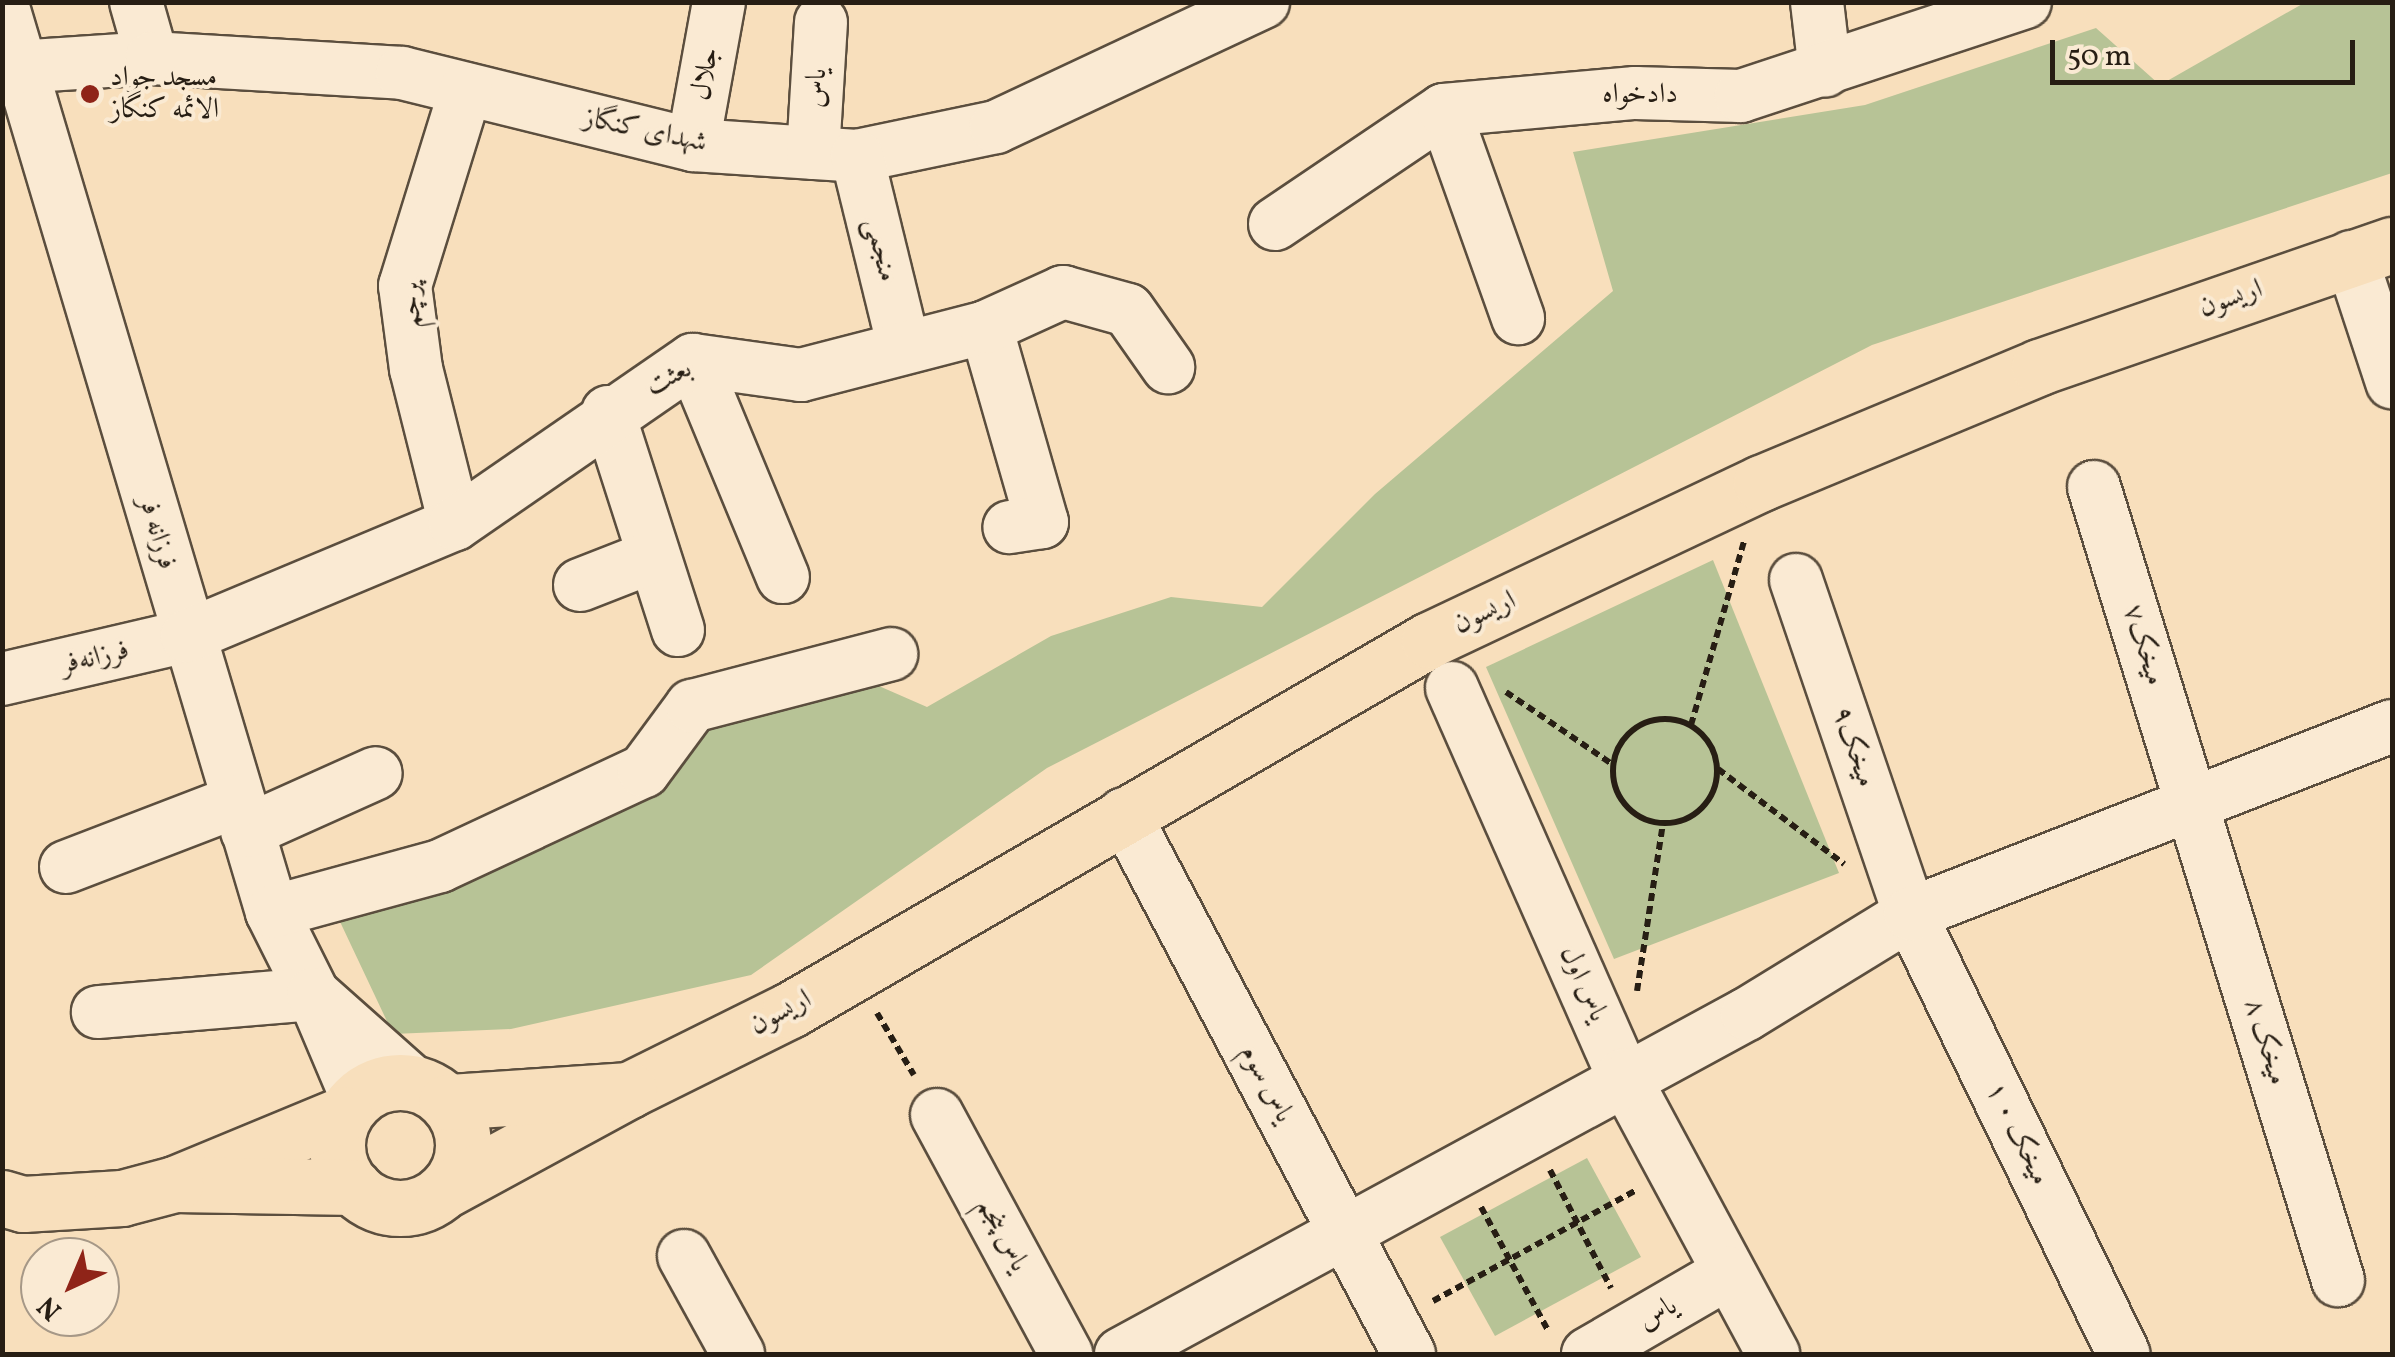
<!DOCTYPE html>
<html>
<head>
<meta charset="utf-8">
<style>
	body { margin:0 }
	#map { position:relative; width:2395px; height:1357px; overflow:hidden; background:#f8dfbc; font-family:Vollkorn,Amiri,serif }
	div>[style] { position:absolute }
	.green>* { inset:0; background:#b7c396 }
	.path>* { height:6px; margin-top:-3px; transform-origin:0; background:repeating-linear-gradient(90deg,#271e14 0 8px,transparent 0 13px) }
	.path>.ring { margin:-3px; padding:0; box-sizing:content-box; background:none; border:6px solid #271e14; border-radius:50% }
	.roads { filter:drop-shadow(2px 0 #5b4e3e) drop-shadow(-2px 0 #5b4e3e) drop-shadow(0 2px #5b4e3e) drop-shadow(0 -2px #5b4e3e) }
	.minor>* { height:52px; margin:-26px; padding:0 26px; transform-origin:26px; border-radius:26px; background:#faead3 }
	.major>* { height:55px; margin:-27.5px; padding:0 27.5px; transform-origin:27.5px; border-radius:27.5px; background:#f8dfbc }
	.major>.ring { margin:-27.5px; padding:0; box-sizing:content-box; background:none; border:55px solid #f8dfbc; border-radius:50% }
	.dots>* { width:28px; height:28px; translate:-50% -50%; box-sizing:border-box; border:5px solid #faead3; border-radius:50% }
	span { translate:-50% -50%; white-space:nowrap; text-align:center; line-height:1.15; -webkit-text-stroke:8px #faead3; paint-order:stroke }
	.street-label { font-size:28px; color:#271e14 }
	.poi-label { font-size:28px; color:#271e14 }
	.left { translate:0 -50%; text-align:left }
	.frame { position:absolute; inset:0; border:5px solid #271e14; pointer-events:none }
	.north { position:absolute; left:20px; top:1237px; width:100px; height:100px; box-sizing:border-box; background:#faead3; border:2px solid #a69887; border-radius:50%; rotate:224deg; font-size:28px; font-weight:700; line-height:40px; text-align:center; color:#271e14 }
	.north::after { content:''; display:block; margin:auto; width:35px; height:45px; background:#8f2418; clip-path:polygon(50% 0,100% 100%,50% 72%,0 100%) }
	.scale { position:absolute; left:2050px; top:40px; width:305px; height:45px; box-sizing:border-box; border:5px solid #271e14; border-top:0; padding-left:12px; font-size:30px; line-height:35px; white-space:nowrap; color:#271e14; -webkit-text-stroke:8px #faead3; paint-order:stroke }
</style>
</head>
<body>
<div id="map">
	<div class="green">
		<i style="clip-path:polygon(2304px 3px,2392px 3px,2392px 173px,1872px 345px,1047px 768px,751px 975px,511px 1029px,393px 1034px,334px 909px,603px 800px,637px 737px,824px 662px,927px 707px,1051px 636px,1171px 597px,1262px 607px,1375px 494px,1613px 291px,1573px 152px,1865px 105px,2096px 28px,2160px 85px)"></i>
		<i style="clip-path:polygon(1713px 560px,1839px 873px,1614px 959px,1486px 667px)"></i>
		<i style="clip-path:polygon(1587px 1158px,1641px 1257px,1495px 1336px,1440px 1237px)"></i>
	</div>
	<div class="path">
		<i style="left:1506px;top:692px;width:128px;rotate:34.2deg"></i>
		<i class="ring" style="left:1613px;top:719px;width:98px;height:98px"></i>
		<i style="left:1691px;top:725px;width:191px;rotate:-73.9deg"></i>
		<i style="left:1718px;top:769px;width:158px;rotate:37deg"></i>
		<i style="left:1637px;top:991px;width:169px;rotate:-81.2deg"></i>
		<i style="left:877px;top:1013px;width:72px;rotate:59.2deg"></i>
		<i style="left:1550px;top:1170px;width:133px;rotate:62.7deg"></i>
		<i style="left:1481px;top:1207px;width:142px;rotate:61.5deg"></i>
		<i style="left:1433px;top:1301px;width:232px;rotate:-28.6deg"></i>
	</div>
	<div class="roads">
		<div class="minor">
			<i style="left:136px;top:2px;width:58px;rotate:74.1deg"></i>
			<i style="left:1817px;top:2px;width:69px;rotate:83.4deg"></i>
			<i style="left:2px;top:4px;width:947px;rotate:73.44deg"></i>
			<i style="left:272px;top:912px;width:92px;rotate:63.4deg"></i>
			<i style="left:313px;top:994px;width:216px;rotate:175.2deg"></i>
			<i style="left:2px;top:68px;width:150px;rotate:-3.8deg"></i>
			<i style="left:152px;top:58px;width:250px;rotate:3.4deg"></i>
			<i style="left:402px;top:73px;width:300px;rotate:13.9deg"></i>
			<i style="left:693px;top:145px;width:164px;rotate:3.8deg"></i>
			<i style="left:857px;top:156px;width:142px;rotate:-11.8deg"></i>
			<i style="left:996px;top:127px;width:295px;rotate:-25.1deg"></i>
			<i style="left:1444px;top:110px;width:221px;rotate:70.4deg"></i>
			<i style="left:693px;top:145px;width:145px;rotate:-79.7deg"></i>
			<i style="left:813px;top:153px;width:131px;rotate:-86.5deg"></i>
			<i style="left:857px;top:156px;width:193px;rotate:76.2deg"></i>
			<i style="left:1275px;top:224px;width:204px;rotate:-34deg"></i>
			<i style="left:1444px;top:110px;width:192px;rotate:-5.1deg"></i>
			<i style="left:1635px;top:93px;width:106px;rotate:1.6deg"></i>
			<i style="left:1741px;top:96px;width:299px;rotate:-18.3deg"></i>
			<i style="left:2351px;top:257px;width:132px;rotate:71.8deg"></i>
			<i style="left:986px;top:327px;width:203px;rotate:74deg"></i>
			<i style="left:1042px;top:522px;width:33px;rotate:171deg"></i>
			<i style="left:693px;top:360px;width:235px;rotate:67.5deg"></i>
			<i style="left:608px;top:412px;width:229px;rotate:72.2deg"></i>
			<i style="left:2094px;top:487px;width:830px;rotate:72.9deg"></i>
			<i style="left:455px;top:524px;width:160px;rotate:-104.1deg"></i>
			<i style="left:416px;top:369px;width:84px;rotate:-97.5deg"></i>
			<i style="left:405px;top:286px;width:206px;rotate:-72.8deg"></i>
			<i style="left:1796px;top:580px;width:353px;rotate:71.2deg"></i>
			<i style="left:1910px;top:914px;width:489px;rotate:64.1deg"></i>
			<i style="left:580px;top:585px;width:79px;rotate:-21.4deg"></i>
			<i style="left:2px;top:679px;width:190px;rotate:-13.1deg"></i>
			<i style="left:187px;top:636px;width:290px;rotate:-22.7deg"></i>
			<i style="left:455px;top:524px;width:289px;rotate:-34.6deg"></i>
			<i style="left:693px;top:360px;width:109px;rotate:7.9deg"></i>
			<i style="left:801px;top:375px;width:191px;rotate:-14.5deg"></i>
			<i style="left:986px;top:327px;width:85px;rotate:-24.4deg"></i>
			<i style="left:1063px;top:292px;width:67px;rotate:15.5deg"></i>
			<i style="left:1128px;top:310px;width:70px;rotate:54.9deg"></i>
			<i style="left:1452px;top:688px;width:423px;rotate:66.2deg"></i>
			<i style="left:1623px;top:1075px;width:317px;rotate:61.7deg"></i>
			<i style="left:1124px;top:814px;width:611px;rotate:62.18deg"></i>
			<i style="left:247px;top:831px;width:141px;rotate:-24.2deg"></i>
			<i style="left:66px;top:867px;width:184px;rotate:-21deg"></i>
			<i style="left:272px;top:912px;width:174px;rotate:-15.3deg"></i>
			<i style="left:440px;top:866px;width:225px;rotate:-25deg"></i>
			<i style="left:644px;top:771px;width:81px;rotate:-53.6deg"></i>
			<i style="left:692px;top:706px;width:206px;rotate:-14.6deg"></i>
			<i style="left:357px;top:1098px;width:113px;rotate:-112.9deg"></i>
			<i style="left:313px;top:994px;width:132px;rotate:41.6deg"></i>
			<i style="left:937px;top:1115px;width:272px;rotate:61.6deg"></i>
			<i style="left:684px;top:1256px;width:112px;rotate:61.1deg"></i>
			<i style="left:1121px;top:1354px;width:712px;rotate:-28.51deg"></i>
			<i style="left:1747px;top:1014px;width:191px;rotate:-31.5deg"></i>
			<i style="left:1910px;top:914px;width:517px;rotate:-21.31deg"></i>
			<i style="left:1588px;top:1354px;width:162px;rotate:-30.1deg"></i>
		</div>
		<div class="major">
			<i class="ring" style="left:337px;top:1082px;width:71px;height:71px"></i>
			<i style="left:629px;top:1090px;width:180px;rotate:-26.4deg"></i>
			<i style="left:790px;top:1010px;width:738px;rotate:-30.07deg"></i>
			<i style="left:1429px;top:640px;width:367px;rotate:-25.3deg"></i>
			<i style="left:1761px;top:483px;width:301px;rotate:-22.6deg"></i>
			<i style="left:2039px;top:367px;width:373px;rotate:-19.1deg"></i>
			<i style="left:344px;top:1114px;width:183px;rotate:157.5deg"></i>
			<i style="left:175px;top:1184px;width:179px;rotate:1deg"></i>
			<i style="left:443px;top:1191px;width:212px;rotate:-28.5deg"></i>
			<i style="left:629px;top:1090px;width:183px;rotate:176.2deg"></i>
			<i style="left:2px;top:1198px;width:22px;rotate:16deg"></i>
			<i style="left:23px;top:1204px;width:99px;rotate:-3.5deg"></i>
			<i style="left:122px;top:1198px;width:55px;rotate:-14.8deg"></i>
		</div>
	</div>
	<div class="dots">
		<i style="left:90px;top:94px;background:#8f2418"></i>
	</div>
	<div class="street-label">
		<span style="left:706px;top:74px;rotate:-80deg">جلال</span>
		<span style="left:817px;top:88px;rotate:-86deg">یاس</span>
		<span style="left:1640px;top:95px">دادخواه</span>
		<span style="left:645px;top:131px;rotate:12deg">شهدای کنگاز</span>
		<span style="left:880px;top:250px;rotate:76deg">منجمی</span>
		<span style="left:2231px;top:299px;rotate:-19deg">اریسون</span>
		<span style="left:412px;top:305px;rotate:-92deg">پرچم</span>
		<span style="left:669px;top:378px;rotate:-27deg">بعثت</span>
		<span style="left:157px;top:533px;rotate:74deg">فرزانه فر</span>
		<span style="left:1485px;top:613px;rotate:-25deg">اریسون</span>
		<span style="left:2143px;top:645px;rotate:73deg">میخک۷</span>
		<span style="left:95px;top:658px;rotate:-13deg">فرزانه‌فر</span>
		<span style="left:1853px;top:747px;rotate:71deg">میخک۹</span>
		<span style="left:1583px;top:984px;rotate:66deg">یاس اول</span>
		<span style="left:781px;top:1013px;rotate:-28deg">اریسون</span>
		<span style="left:2265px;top:1042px;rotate:73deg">میخک ۸</span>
		<span style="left:1266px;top:1084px;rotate:62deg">یاس سوم</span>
		<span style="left:2017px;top:1134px;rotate:64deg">میخک ۰ ۱</span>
		<span style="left:1002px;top:1235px;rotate:62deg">یاس پنجم</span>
		<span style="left:1658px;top:1314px;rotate:-30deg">یاس</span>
	</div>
	<div class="poi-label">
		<span class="left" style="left:110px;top:94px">مسجد جواد<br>الائمه کنگاز</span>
	</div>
	<div class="frame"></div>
	<div class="north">N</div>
	<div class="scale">50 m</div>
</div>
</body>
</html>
